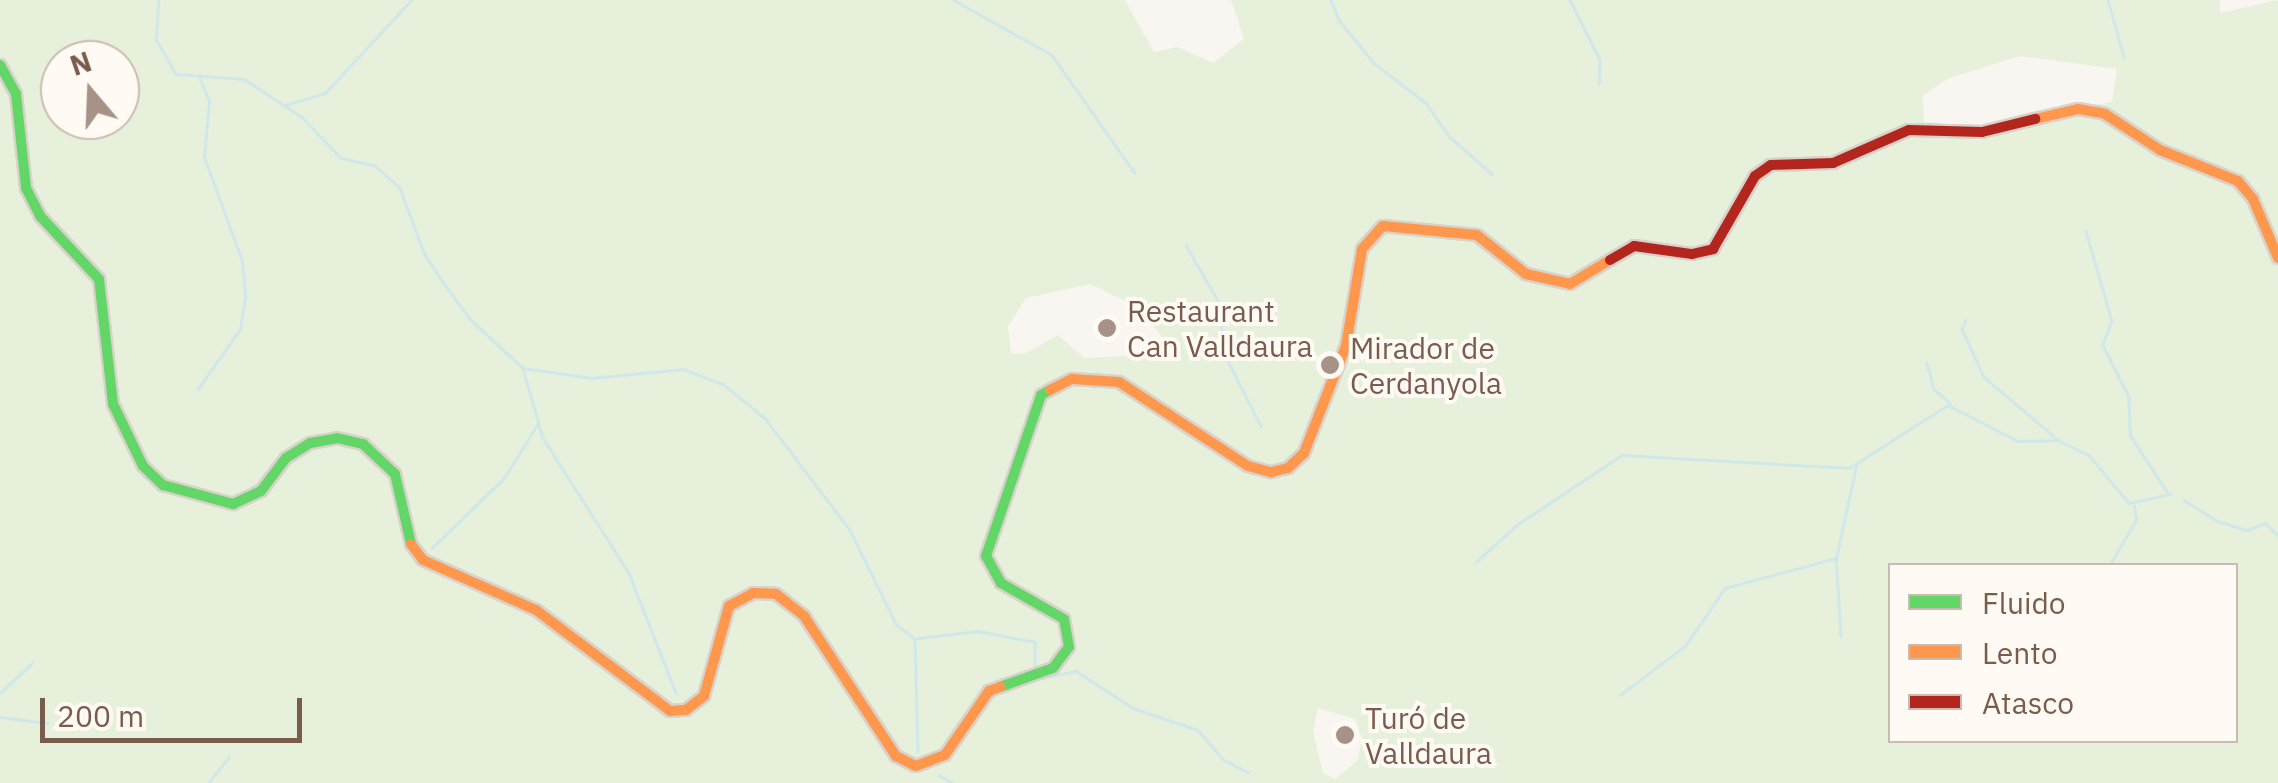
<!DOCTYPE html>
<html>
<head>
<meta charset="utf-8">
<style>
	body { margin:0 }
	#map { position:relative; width:2278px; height:783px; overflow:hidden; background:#f9f5f0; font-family:"IBM Plex Sans",sans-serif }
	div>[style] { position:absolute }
	.green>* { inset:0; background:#e7f0db }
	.stream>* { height:2.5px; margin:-1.25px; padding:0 1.25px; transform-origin:1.25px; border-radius:1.25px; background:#d0e8ea }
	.roads { filter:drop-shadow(2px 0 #d9d2cb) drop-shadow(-2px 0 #d9d2cb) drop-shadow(0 2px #d9d2cb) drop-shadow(0 -2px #d9d2cb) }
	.fast>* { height:10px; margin:-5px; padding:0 5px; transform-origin:5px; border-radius:5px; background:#63d668 }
	.slow>* { height:10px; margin:-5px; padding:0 5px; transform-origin:5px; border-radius:5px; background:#ff974d }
	.jam>* { height:10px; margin:-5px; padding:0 5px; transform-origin:5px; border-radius:5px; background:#b3261e }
	.dots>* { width:28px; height:28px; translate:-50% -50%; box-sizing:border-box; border:5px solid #fffaf3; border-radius:50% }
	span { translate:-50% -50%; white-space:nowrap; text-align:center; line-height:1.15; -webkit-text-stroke:8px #fffaf3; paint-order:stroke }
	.poi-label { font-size:30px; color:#7a5c4d }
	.left { translate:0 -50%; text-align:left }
	.legend { position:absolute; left:1888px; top:563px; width:350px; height:180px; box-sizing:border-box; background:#fffaf3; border:2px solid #cabbb1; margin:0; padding:12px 18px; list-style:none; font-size:30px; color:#7a5c4d }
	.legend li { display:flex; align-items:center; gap:20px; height:50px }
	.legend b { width:50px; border:2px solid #cabbb1 }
	.north { position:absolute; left:40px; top:40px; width:100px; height:100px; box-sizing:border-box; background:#fffaf3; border:2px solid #cabbb1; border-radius:50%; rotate:341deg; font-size:28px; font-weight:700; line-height:40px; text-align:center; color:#7a5c4d }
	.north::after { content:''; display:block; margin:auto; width:35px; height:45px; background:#a69286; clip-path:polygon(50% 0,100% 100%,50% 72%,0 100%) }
	.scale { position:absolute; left:40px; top:698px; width:262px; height:45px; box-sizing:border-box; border:5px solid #7a5c4d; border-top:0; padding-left:12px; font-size:30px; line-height:35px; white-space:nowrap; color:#7a5c4d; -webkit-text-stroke:8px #fffaf3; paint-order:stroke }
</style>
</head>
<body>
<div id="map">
	<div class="green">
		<i style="clip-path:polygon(evenodd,0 0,1125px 0,1154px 52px,1178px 47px,1213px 63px,1244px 39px,1231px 0,2220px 0,2220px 13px,2278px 0,2278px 783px,0 783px,0 0,2020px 56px,2117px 69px,2112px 102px,1982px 126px,1924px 122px,1923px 96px,1947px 79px,2020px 56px,0 0,60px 60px,120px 60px,120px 120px,60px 120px,60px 60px,0 0,1090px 284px,1140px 308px,1165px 341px,1166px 354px,1084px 358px,1058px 335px,1024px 354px,1011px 353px,1008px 326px,1026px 298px,1090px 284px,0 0,1890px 566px,2236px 566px,2236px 740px,1890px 740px,1890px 566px,0 0,1318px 708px,1355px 719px,1362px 738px,1358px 760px,1335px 779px,1323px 773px,1313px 731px,1318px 708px)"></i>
	</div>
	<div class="stream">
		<i style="left:159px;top:0;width:39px;rotate:94deg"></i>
		<i style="left:156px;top:39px;width:40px;rotate:60.3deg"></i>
		<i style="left:176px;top:74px;width:68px;rotate:4.2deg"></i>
		<i style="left:244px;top:79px;width:69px;rotate:33.2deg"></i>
		<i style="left:302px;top:117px;width:57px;rotate:46.4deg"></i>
		<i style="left:341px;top:158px;width:34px;rotate:12deg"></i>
		<i style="left:374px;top:165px;width:35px;rotate:41deg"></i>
		<i style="left:400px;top:188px;width:69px;rotate:69.7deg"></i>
		<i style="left:424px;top:253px;width:31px;rotate:57deg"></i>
		<i style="left:441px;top:279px;width:49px;rotate:54.1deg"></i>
		<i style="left:470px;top:319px;width:72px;rotate:42.8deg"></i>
		<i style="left:523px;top:368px;width:73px;rotate:74.1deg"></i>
		<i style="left:543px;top:438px;width:160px;rotate:57.5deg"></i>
		<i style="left:629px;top:573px;width:129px;rotate:68.6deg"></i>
		<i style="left:954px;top:0;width:112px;rotate:29.3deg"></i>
		<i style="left:1052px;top:55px;width:144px;rotate:54.9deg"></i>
		<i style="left:1331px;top:0;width:22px;rotate:68deg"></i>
		<i style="left:1339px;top:20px;width:55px;rotate:50.9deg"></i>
		<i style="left:1374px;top:63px;width:66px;rotate:37.6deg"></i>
		<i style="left:1426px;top:103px;width:40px;rotate:55.1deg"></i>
		<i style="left:1449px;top:136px;width:57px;rotate:41.5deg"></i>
		<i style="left:1570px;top:0;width:67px;rotate:63.4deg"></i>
		<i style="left:1600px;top:60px;width:24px;rotate:92deg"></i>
		<i style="left:2108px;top:0;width:59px;rotate:74.3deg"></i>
		<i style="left:282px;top:106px;width:45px;rotate:-16.8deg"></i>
		<i style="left:325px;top:93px;width:127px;rotate:-47.2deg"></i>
		<i style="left:2086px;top:231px;width:94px;rotate:73.9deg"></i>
		<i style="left:2112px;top:321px;width:26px;rotate:111deg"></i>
		<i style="left:2103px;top:345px;width:58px;rotate:63.4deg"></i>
		<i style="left:2129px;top:397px;width:38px;rotate:88deg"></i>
		<i style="left:2130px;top:435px;width:69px;rotate:56.8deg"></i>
		<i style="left:1186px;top:245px;width:68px;rotate:60deg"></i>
		<i style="left:1220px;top:304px;width:47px;rotate:86.3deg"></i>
		<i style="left:1223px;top:351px;width:84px;rotate:63.1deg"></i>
		<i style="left:1966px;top:320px;width:10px;rotate:114deg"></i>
		<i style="left:1962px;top:329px;width:53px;rotate:65.4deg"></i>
		<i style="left:1984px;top:377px;width:94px;rotate:40.3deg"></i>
		<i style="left:1927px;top:363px;width:27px;rotate:75deg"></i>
		<i style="left:1934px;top:389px;width:21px;rotate:41deg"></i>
		<i style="left:523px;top:368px;width:70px;rotate:8.2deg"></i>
		<i style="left:592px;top:378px;width:91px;rotate:-5.6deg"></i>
		<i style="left:683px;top:369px;width:43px;rotate:20.6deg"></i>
		<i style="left:723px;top:384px;width:54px;rotate:39deg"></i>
		<i style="left:765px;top:418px;width:141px;rotate:52.8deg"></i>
		<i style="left:850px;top:530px;width:105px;rotate:63.9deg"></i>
		<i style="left:896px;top:624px;width:24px;rotate:38deg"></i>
		<i style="left:915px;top:639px;width:113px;rotate:88.5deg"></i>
		<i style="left:198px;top:389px;width:73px;rotate:-55deg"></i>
		<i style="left:240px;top:329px;width:33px;rotate:-81deg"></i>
		<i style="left:245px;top:296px;width:35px;rotate:-95deg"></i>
		<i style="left:242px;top:261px;width:111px;rotate:-110.1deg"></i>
		<i style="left:204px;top:157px;width:56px;rotate:-84.9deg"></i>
		<i style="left:209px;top:101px;width:25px;rotate:-113deg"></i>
		<i style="left:2184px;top:500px;width:39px;rotate:32deg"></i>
		<i style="left:2217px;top:521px;width:31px;rotate:17deg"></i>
		<i style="left:2247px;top:530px;width:19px;rotate:-21deg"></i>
		<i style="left:2265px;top:523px;width:18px;rotate:43deg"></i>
		<i style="left:432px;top:548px;width:100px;rotate:-44.2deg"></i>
		<i style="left:504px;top:478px;width:62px;rotate:-58.1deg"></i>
		<i style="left:1836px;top:558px;width:78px;rotate:86.3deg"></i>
		<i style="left:1476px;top:562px;width:57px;rotate:-42.1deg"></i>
		<i style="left:1518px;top:524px;width:125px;rotate:-33.6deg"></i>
		<i style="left:1622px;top:455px;width:227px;rotate:3.3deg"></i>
		<i style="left:1849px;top:468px;width:117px;rotate:-32.5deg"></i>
		<i style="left:1948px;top:405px;width:79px;rotate:27.2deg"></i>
		<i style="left:2018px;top:441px;width:40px;rotate:-1.4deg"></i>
		<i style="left:2058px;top:440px;width:34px;rotate:26deg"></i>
		<i style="left:2089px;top:455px;width:62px;rotate:50.2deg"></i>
		<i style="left:2129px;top:503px;width:42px;rotate:-12.4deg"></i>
		<i style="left:2109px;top:566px;width:53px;rotate:-59.6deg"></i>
		<i style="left:2136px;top:520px;width:14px;rotate:-98deg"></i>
		<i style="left:918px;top:638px;width:60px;rotate:-6.7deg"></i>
		<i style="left:978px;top:631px;width:58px;rotate:10.9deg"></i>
		<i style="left:1035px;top:642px;width:27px;rotate:90deg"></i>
		<i style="left:1038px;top:679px;width:39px;rotate:-12deg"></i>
		<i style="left:1076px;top:671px;width:68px;rotate:33deg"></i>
		<i style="left:1133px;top:708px;width:69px;rotate:18.7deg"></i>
		<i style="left:1198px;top:730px;width:40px;rotate:49deg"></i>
		<i style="left:1224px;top:760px;width:27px;rotate:27deg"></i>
		<i style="left:0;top:693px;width:44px;rotate:-43.2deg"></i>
		<i style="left:1620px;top:695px;width:81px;rotate:-37deg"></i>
		<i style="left:1685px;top:646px;width:70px;rotate:-55.4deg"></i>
		<i style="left:1725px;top:588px;width:115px;rotate:-15.1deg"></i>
		<i style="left:1836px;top:558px;width:94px;rotate:-77.7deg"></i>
		<i style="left:0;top:717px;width:48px;rotate:7.1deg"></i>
		<i style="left:939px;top:775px;width:16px;rotate:30deg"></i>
		<i style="left:208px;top:783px;width:33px;rotate:-51deg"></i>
	</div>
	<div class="roads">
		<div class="fast">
			<i style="left:0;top:65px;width:33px;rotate:61deg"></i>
			<i style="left:16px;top:94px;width:95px;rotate:83.9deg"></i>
			<i style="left:26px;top:188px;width:31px;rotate:63deg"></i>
			<i style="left:40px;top:216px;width:86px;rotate:46.9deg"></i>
			<i style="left:99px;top:279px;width:126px;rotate:83.6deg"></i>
			<i style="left:113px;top:404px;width:69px;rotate:64.2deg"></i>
			<i style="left:143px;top:466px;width:28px;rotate:44deg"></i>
			<i style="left:163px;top:485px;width:73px;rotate:15.2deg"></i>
			<i style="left:233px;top:504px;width:31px;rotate:-25deg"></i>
			<i style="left:261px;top:491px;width:41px;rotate:-52.9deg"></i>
			<i style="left:286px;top:458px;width:28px;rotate:-32deg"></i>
			<i style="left:310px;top:443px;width:27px;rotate:-10deg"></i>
			<i style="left:337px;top:438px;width:27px;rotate:13deg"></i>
			<i style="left:363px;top:444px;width:44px;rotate:43.2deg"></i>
			<i style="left:395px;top:474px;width:72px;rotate:77.1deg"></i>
			<i style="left:1000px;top:687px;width:56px;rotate:-19.7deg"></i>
			<i style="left:1053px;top:668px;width:26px;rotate:-53deg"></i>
			<i style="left:1069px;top:647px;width:28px;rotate:-100deg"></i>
			<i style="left:1064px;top:619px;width:73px;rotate:-150.3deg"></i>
			<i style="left:1001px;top:583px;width:31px;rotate:-119deg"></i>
			<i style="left:986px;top:556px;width:170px;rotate:-71.1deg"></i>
			<i style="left:1041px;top:395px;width:10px;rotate:-29deg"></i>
		</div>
		<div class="slow">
			<i style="left:2035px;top:119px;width:44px;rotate:-13.1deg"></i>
			<i style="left:2078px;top:109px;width:27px;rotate:10deg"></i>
			<i style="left:2105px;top:114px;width:66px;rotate:33.2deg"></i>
			<i style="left:2160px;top:150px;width:84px;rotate:21.7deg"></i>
			<i style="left:2238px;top:181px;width:23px;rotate:50deg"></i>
			<i style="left:2253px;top:199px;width:64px;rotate:67deg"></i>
			<i style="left:1050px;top:390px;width:25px;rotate:-27deg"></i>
			<i style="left:1072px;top:379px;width:47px;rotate:3.7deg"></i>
			<i style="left:1119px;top:382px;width:154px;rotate:33.1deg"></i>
			<i style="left:1248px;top:466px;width:24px;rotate:15deg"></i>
			<i style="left:1271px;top:472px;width:17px;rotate:-13deg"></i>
			<i style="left:1288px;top:468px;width:22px;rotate:-43deg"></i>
			<i style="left:1304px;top:453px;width:115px;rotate:-68.6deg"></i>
			<i style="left:1346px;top:346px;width:98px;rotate:-80.6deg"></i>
			<i style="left:1362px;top:249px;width:31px;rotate:-48deg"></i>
			<i style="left:1383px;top:226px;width:94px;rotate:5.5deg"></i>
			<i style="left:1477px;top:235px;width:63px;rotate:38.5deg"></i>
			<i style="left:1526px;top:274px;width:45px;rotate:12.8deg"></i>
			<i style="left:1570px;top:284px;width:47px;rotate:-31deg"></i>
			<i style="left:411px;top:544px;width:20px;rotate:53deg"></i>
			<i style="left:423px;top:560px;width:124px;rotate:23.9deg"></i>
			<i style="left:536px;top:610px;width:168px;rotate:37deg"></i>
			<i style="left:670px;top:711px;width:16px;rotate:-4deg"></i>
			<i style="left:686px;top:710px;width:23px;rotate:-38deg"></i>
			<i style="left:704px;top:696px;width:93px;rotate:-74.5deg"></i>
			<i style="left:729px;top:606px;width:27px;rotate:-28deg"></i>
			<i style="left:753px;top:593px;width:23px;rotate:2deg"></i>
			<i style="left:776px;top:594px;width:36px;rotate:38deg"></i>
			<i style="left:804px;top:616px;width:168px;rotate:56.7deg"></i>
			<i style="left:896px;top:756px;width:22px;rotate:27deg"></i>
			<i style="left:916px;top:766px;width:31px;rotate:-21deg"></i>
			<i style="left:945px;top:755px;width:78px;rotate:-55.5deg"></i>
			<i style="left:989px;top:691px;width:12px;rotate:-20deg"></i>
		</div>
		<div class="jam">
			<i style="left:1610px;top:260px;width:28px;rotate:-30deg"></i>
			<i style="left:1634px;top:246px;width:59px;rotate:7.9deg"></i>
			<i style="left:1692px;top:254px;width:22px;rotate:-13deg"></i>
			<i style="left:1713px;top:249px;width:84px;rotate:-60.1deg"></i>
			<i style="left:1755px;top:176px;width:19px;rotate:-35deg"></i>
			<i style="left:1771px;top:165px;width:62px;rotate:-1.8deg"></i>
			<i style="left:1833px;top:163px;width:83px;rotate:-23.5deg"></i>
			<i style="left:1909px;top:130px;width:73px;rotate:1.6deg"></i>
			<i style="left:1982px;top:132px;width:55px;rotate:-13.8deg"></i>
		</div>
	</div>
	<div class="dots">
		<i style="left:1107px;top:328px;background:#a69286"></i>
		<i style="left:1330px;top:365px;background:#a69286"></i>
		<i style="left:1345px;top:735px;background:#a69286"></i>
	</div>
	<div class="poi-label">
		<span class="left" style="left:1127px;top:328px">Restaurant<br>Can Valldaura</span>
		<span class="left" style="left:1350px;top:365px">Mirador de<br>Cerdanyola</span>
		<span class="left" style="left:1365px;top:735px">Turó de<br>Valldaura</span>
	</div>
	<ul class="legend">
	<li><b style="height:12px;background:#63d668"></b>Fluido</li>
	<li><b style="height:12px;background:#ff974d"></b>Lento</li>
	<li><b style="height:12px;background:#b3261e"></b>Atasco</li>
	</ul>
	<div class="north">N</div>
	<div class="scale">200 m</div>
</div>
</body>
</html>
